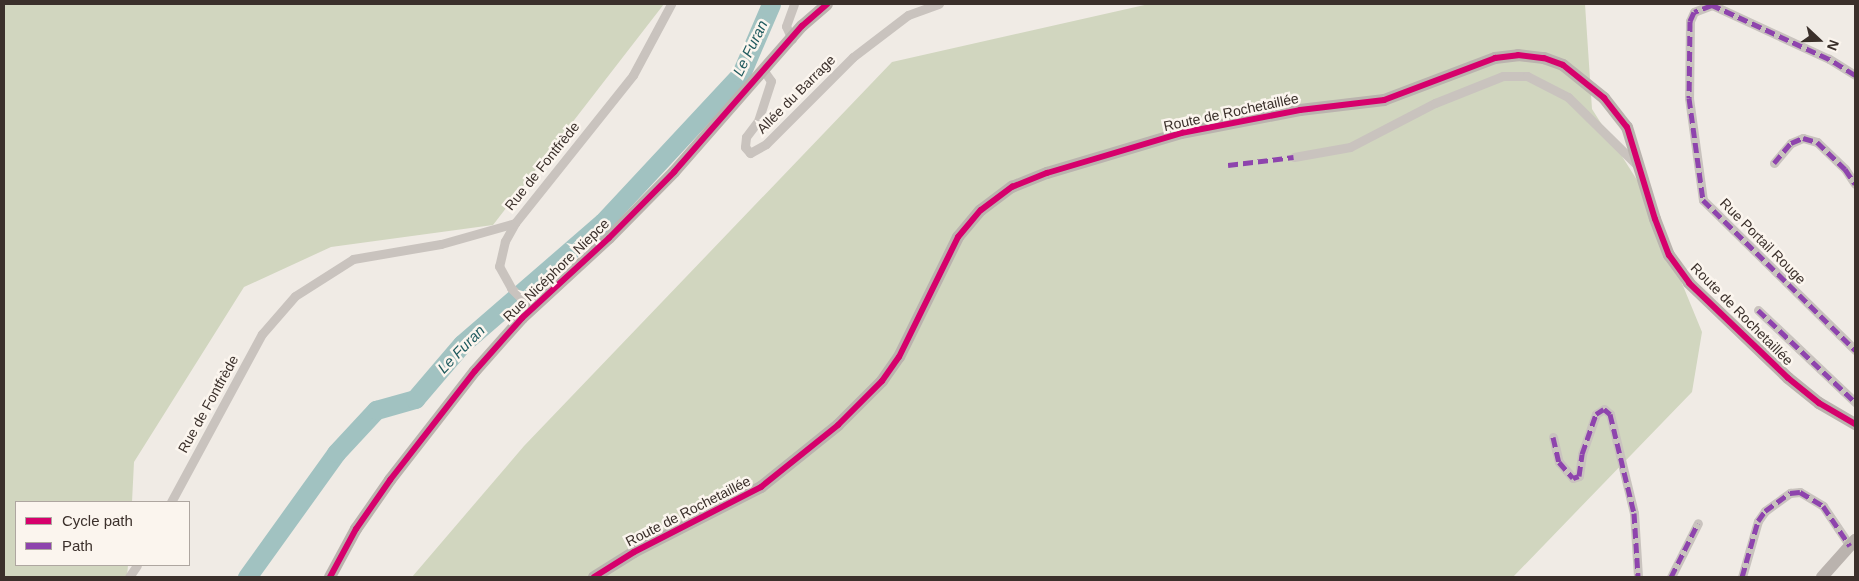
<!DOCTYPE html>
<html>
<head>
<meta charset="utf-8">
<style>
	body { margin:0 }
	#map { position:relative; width:1859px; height:581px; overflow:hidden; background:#f0ebe5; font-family:Helvetica,sans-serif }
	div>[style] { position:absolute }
	.green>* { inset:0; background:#d1d6bf }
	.river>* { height:19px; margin:-9.5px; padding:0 9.5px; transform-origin:9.5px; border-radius:9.5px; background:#a1c2c1 }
	.street>* { height:9px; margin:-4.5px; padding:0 4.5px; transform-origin:4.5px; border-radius:4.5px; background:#c9c3be }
	.secondary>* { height:12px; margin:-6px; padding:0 6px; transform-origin:6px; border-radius:6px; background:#bab3ae }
	.quiet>* { height:5px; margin-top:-2.5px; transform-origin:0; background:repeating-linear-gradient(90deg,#8e44ad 0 10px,transparent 0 15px) }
	.cycleway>* { height:6px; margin:-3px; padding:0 3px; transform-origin:3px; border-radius:3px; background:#d6006c }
	span { translate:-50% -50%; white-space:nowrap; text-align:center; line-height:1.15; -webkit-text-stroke:5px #fbf5ee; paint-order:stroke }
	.street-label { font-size:14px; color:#3b302b }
	.water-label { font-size:15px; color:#1f5a5e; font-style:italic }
	.frame { position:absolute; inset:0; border:5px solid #3b302b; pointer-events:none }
	.legend { position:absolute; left:15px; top:501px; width:175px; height:65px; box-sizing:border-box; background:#fbf5ee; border:1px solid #aea6a0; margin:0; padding:6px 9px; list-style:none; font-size:15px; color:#3b302b }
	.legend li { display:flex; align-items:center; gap:10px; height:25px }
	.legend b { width:25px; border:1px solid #aea6a0 }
	.north { position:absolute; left:1794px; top:15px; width:50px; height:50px; -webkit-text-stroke:4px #fbf5ee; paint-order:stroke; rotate:111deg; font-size:14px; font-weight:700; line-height:20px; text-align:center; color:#3b302b }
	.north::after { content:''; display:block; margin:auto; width:18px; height:22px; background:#3b302b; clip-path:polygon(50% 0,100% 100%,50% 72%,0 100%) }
</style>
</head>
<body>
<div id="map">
	<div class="green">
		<i style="clip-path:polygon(4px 4px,664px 4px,493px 225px,331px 247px,244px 287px,134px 462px,132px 502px,16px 502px,16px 565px,128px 565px,127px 577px,4px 577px)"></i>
		<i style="clip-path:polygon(1149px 4px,1585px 4px,1592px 109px,1644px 191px,1702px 332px,1692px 392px,1513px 577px,412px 577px,524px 446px,892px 62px)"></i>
	</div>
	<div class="river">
		<i style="left:247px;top:577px;width:153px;rotate:-54.3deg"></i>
		<i style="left:336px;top:453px;width:59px;rotate:-47.1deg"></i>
		<i style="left:376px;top:410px;width:41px;rotate:-15.8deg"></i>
		<i style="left:415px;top:399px;width:72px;rotate:-49.5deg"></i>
		<i style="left:462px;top:344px;width:186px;rotate:-40.9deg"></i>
		<i style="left:603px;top:222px;width:202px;rotate:-47deg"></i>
		<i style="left:741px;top:74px;width:76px;rotate:-66.8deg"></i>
	</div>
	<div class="street">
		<i style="left:792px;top:39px;width:14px;rotate:-115deg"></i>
		<i style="left:786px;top:26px;width:23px;rotate:-70deg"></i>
		<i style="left:764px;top:71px;width:12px;rotate:55deg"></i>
		<i style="left:771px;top:81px;width:42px;rotate:108deg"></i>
		<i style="left:758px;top:121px;width:20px;rotate:127deg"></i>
		<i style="left:746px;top:137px;width:10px;rotate:96deg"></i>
		<i style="left:745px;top:147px;width:8px;rotate:50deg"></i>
		<i style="left:750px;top:153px;width:18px;rotate:-29deg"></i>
		<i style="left:766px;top:144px;width:123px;rotate:-45deg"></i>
		<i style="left:853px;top:57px;width:69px;rotate:-37.4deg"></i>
		<i style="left:908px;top:15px;width:33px;rotate:-20deg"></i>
		<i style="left:1855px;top:75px;width:31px;rotate:-148deg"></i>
		<i style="left:1829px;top:59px;width:129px;rotate:-155.2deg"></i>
		<i style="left:1712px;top:5px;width:19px;rotate:159deg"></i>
		<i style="left:1694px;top:12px;width:10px;rotate:114deg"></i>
		<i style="left:1690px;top:21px;width:77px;rotate:90.7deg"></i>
		<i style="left:1689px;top:98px;width:103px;rotate:82.2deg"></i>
		<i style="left:1703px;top:200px;width:214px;rotate:44.6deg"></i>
		<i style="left:1294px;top:157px;width:57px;rotate:-10.1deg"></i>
		<i style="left:1350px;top:147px;width:96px;rotate:-27.4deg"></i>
		<i style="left:1435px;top:103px;width:73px;rotate:-21.7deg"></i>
		<i style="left:1503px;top:76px;width:24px"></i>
		<i style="left:1527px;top:76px;width:46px;rotate:27.1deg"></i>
		<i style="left:1568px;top:97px;width:98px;rotate:44.6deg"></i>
		<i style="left:1774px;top:163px;width:26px;rotate:-50deg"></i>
		<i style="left:1791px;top:143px;width:13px;rotate:-23deg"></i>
		<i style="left:1803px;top:138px;width:15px;rotate:16deg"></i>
		<i style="left:1817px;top:142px;width:39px;rotate:44deg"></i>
		<i style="left:1845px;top:169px;width:18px;rotate:56deg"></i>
		<i style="left:515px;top:223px;width:21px;rotate:119deg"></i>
		<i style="left:505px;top:241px;width:26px;rotate:103deg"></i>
		<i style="left:499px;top:266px;width:25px;rotate:61deg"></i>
		<i style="left:511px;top:288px;width:28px;rotate:45deg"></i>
		<i style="left:1758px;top:310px;width:134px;rotate:43.5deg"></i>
		<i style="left:1553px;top:437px;width:26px;rotate:77deg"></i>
		<i style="left:1559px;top:462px;width:21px;rotate:49deg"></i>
		<i style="left:1573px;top:478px;width:6px;rotate:-18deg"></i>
		<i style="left:1579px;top:476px;width:22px;rotate:-82deg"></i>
		<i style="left:1582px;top:454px;width:42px;rotate:-70.7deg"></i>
		<i style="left:1596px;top:414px;width:9px;rotate:-32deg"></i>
		<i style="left:1604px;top:409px;width:8px;rotate:40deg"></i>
		<i style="left:1610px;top:414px;width:102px;rotate:76.4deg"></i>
		<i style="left:1634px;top:513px;width:64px;rotate:86.4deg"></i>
		<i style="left:171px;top:502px;width:191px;rotate:-61.6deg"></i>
		<i style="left:262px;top:334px;width:50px;rotate:-49deg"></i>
		<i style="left:295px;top:296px;width:69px;rotate:-32.5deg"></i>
		<i style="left:353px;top:259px;width:89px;rotate:-9.7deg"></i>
		<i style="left:441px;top:244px;width:77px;rotate:-15.8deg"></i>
		<i style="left:515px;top:223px;width:189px;rotate:-51.4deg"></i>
		<i style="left:633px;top:75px;width:81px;rotate:-61.8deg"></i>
		<i style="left:129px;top:577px;width:14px;rotate:-56deg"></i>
		<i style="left:1671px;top:577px;width:60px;rotate:-63.4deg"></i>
		<i style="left:1742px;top:577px;width:58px;rotate:-74.1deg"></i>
		<i style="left:1758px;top:521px;width:12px;rotate:-55deg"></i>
		<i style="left:1765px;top:511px;width:31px;rotate:-36deg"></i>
		<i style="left:1790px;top:493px;width:10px;rotate:-6deg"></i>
		<i style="left:1800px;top:492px;width:27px;rotate:31deg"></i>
		<i style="left:1823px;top:506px;width:48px;rotate:56deg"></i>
	</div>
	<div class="secondary">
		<i style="left:330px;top:577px;width:55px;rotate:-61.6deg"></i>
		<i style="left:356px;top:529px;width:60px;rotate:-55.2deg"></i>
		<i style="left:390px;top:480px;width:138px;rotate:-52.1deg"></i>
		<i style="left:475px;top:371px;width:71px;rotate:-48.4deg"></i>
		<i style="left:522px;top:318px;width:118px;rotate:-42.6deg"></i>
		<i style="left:609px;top:238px;width:93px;rotate:-45.4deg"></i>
		<i style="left:674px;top:172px;width:194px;rotate:-48.8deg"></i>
		<i style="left:802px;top:26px;width:33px;rotate:-41deg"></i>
		<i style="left:594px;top:577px;width:47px;rotate:-32deg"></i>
		<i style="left:634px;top:552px;width:143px;rotate:-27.1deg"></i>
		<i style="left:761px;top:487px;width:99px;rotate:-38.8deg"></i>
		<i style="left:838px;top:425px;width:62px;rotate:-45deg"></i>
		<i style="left:882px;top:381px;width:29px;rotate:-55deg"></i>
		<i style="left:899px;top:357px;width:134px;rotate:-63.8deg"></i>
		<i style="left:958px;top:237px;width:35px;rotate:-50deg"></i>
		<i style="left:981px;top:210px;width:39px;rotate:-37deg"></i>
		<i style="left:1012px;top:187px;width:38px;rotate:-22deg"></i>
		<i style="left:1047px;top:173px;width:140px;rotate:-16.6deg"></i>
		<i style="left:1181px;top:133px;width:121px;rotate:-10.9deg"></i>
		<i style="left:1300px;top:110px;width:85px;rotate:-6.8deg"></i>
		<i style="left:1384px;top:100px;width:119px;rotate:-20.7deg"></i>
		<i style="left:1495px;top:58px;width:23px;rotate:-7deg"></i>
		<i style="left:1518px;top:55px;width:26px;rotate:7deg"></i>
		<i style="left:1544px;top:58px;width:20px;rotate:20deg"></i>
		<i style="left:1563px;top:65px;width:53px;rotate:38.8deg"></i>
		<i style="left:1604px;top:98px;width:37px;rotate:52deg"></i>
		<i style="left:1627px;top:127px;width:96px;rotate:73.1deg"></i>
		<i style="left:1655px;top:219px;width:39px;rotate:69deg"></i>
		<i style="left:1669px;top:255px;width:34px;rotate:54deg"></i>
		<i style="left:1689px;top:283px;width:137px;rotate:43.8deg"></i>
		<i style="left:1788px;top:378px;width:40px;rotate:39deg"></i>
		<i style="left:1819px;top:403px;width:42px;rotate:30.3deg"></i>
		<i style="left:1822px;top:577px;width:50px;rotate:-48.3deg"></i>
	</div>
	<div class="quiet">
		<i style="left:1855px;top:75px;width:31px;rotate:-148deg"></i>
		<i style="left:1829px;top:59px;width:129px;rotate:-155.2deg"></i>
		<i style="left:1712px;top:5px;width:19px;rotate:159deg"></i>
		<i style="left:1694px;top:12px;width:10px;rotate:114deg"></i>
		<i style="left:1690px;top:21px;width:77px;rotate:90.7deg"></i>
		<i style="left:1689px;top:98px;width:103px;rotate:82.2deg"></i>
		<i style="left:1703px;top:200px;width:214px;rotate:44.6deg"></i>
		<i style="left:1774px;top:163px;width:26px;rotate:-50deg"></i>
		<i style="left:1791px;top:143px;width:13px;rotate:-23deg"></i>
		<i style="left:1803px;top:138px;width:15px;rotate:16deg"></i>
		<i style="left:1817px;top:142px;width:39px;rotate:44deg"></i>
		<i style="left:1845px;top:169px;width:18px;rotate:56deg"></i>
		<i style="left:1228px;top:165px;width:66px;rotate:-6.9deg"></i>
		<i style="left:1758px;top:310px;width:134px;rotate:43.5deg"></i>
		<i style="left:1553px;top:437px;width:26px;rotate:77deg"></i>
		<i style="left:1559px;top:462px;width:21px;rotate:49deg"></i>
		<i style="left:1573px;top:478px;width:6px;rotate:-18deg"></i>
		<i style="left:1579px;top:476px;width:22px;rotate:-82deg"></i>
		<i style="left:1582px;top:454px;width:42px;rotate:-70.7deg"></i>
		<i style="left:1596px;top:414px;width:9px;rotate:-32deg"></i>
		<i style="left:1604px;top:409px;width:8px;rotate:40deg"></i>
		<i style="left:1610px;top:414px;width:102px;rotate:76.4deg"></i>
		<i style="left:1634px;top:513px;width:64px;rotate:86.4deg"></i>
		<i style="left:1671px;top:577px;width:60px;rotate:-63.4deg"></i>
		<i style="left:1742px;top:577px;width:58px;rotate:-74.1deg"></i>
		<i style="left:1758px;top:521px;width:12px;rotate:-55deg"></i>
		<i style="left:1765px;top:511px;width:31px;rotate:-36deg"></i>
		<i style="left:1790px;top:493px;width:10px;rotate:-6deg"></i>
		<i style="left:1800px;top:492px;width:27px;rotate:31deg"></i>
		<i style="left:1823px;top:506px;width:48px;rotate:56deg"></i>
	</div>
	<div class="cycleway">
		<i style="left:330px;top:577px;width:55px;rotate:-61.6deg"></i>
		<i style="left:356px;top:529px;width:60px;rotate:-55.2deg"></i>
		<i style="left:390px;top:480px;width:138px;rotate:-52.1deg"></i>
		<i style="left:475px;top:371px;width:71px;rotate:-48.4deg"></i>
		<i style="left:522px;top:318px;width:118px;rotate:-42.6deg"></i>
		<i style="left:609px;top:238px;width:93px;rotate:-45.4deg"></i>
		<i style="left:674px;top:172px;width:194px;rotate:-48.8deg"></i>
		<i style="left:802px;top:26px;width:33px;rotate:-41deg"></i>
		<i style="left:594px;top:577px;width:47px;rotate:-32deg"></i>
		<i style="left:634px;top:552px;width:143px;rotate:-27.1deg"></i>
		<i style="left:761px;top:487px;width:99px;rotate:-38.8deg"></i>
		<i style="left:838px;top:425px;width:62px;rotate:-45deg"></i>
		<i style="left:882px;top:381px;width:29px;rotate:-55deg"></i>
		<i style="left:899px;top:357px;width:134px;rotate:-63.8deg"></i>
		<i style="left:958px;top:237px;width:35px;rotate:-50deg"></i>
		<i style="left:981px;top:210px;width:39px;rotate:-37deg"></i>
		<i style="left:1012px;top:187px;width:38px;rotate:-22deg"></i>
		<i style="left:1047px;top:173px;width:140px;rotate:-16.6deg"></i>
		<i style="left:1181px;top:133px;width:121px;rotate:-10.9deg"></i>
		<i style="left:1300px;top:110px;width:85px;rotate:-6.8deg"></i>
		<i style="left:1384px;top:100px;width:119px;rotate:-20.7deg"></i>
		<i style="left:1495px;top:58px;width:23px;rotate:-7deg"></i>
		<i style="left:1518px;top:55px;width:26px;rotate:7deg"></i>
		<i style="left:1544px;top:58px;width:20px;rotate:20deg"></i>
		<i style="left:1563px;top:65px;width:53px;rotate:38.8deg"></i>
		<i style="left:1604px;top:98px;width:37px;rotate:52deg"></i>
		<i style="left:1627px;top:127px;width:96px;rotate:73.1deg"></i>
		<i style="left:1655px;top:219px;width:39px;rotate:69deg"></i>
		<i style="left:1669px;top:255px;width:34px;rotate:54deg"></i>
		<i style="left:1689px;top:283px;width:137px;rotate:43.8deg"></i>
		<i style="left:1788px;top:378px;width:40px;rotate:39deg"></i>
		<i style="left:1819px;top:403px;width:42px;rotate:30.3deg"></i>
	</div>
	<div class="street-label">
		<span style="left:796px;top:94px;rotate:-45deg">Allée du Barrage</span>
		<span style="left:1231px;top:112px;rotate:-12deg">Route de Rochetaillée</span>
		<span style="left:542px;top:166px;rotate:-51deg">Rue de Fontfrède</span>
		<span style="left:1763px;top:241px;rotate:45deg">Rue Portail Rouge</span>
		<span style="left:556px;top:270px;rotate:-44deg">Rue Nicéphore Niepce</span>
		<span style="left:1742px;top:314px;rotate:45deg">Route de Rochetaillée</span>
		<span style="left:208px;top:404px;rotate:-61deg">Rue de Fontfrède</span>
		<span style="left:688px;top:511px;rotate:-27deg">Route de Rochetaillée</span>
	</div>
	<div class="water-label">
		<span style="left:750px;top:48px;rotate:-64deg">Le Furan</span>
		<span style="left:461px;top:349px;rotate:-46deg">Le Furan</span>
	</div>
	<div class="frame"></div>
	<ul class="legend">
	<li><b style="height:6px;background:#d6006c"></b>Cycle path</li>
	<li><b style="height:6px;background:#8e44ad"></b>Path</li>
	</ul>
	<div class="north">N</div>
</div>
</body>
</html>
